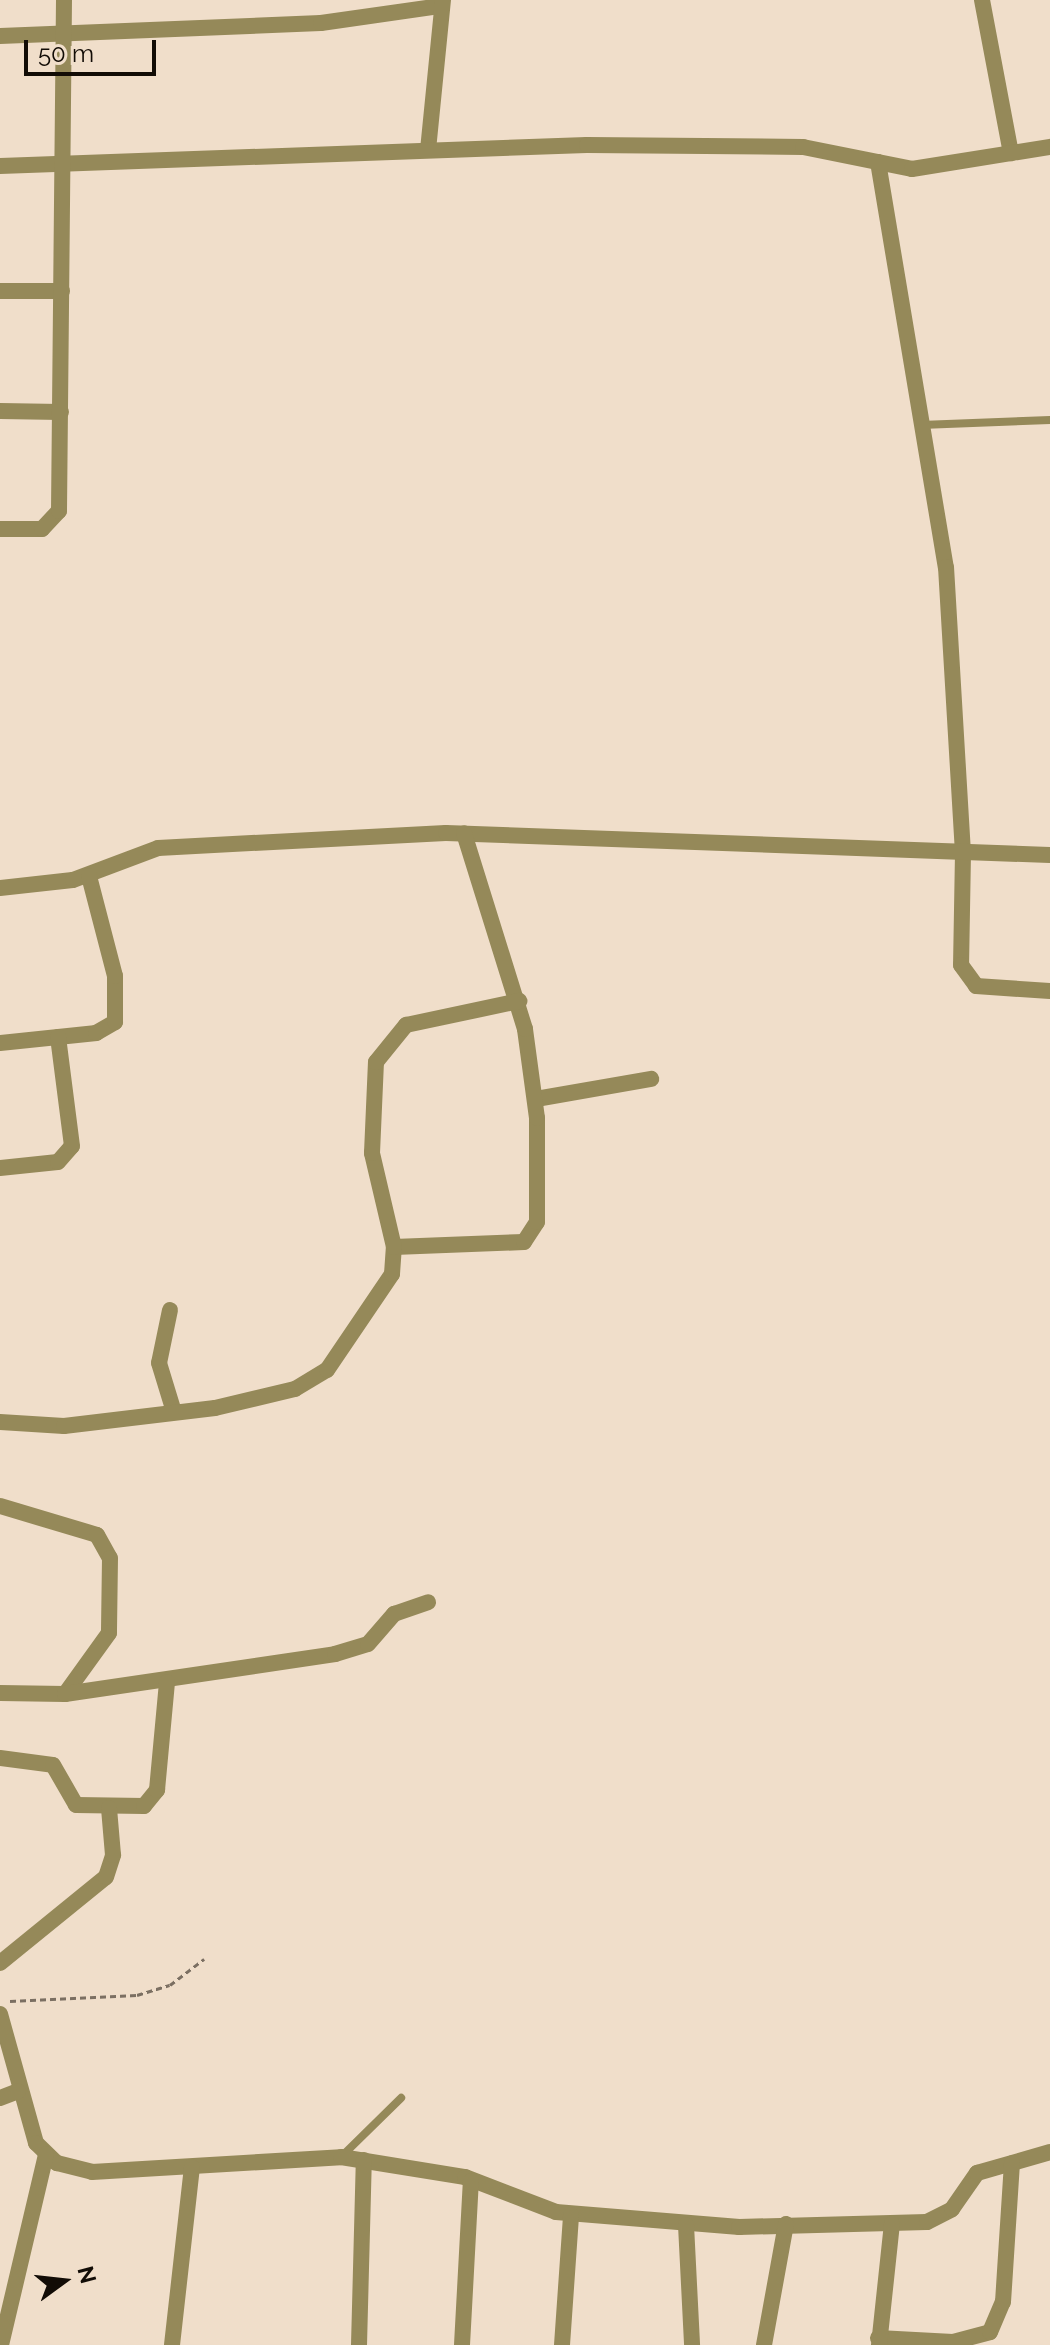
<!DOCTYPE html>
<html>
<head>
<meta charset="utf-8">
<style>
	body { margin:0 }
	#map { position:relative; width:1050px; height:2345px; overflow:hidden; background:#f0deca; font-family:Raleway,sans-serif }
	div>[style] { position:absolute }
	.path>* { height:3px; margin-top:-1.5px; transform-origin:0; background:repeating-linear-gradient(90deg,#7b6f62 0 6px,transparent 0 10px) }
	.service>* { height:8px; margin:-4px; padding:0 4px; transform-origin:4px; border-radius:4px; background:#958959 }
	.minor>* { height:16px; margin:-8px; padding:0 8px; transform-origin:8px; border-radius:8px; background:#958959 }
	span { translate:-50% -50%; white-space:nowrap; text-align:center; line-height:1.15; -webkit-text-stroke:6px #f0deca; paint-order:stroke }
	.north { position:absolute; left:24px; top:2241px; width:80px; height:80px; -webkit-text-stroke:6px #f0deca; paint-order:stroke; rotate:75deg; font-size:22px; font-weight:700; line-height:32px; text-align:center; color:#120c06 }
	.north::after { content:''; display:block; margin:auto; width:28px; height:36px; background:#120c06; clip-path:polygon(50% 0,100% 100%,50% 72%,0 100%) }
	.scale { position:absolute; left:24px; top:40px; width:132px; height:36px; box-sizing:border-box; border:4px solid #120c06; border-top:0; padding-left:10px; font-size:24px; line-height:28px; white-space:nowrap; color:#120c06; -webkit-text-stroke:6px #f0deca; paint-order:stroke }
</style>
</head>
<body>
<div id="map">
	<div class="path">
		<i style="left:10px;top:2001px;width:127px;rotate:-2.7deg"></i>
		<i style="left:137px;top:1995px;width:34px;rotate:-17deg"></i>
		<i style="left:170px;top:1985px;width:43px;rotate:-37.4deg"></i>
	</div>
	<div class="service">
		<i style="left:921px;top:425px;width:129px;rotate:-2.2deg"></i>
		<i style="left:342px;top:2156px;width:83px;rotate:-44.5deg"></i>
	</div>
	<div class="minor">
		<i style="left:982px;top:0;width:156px;rotate:79.3deg"></i>
		<i style="left:0;top:36px;width:321px;rotate:-2.3deg"></i>
		<i style="left:321px;top:23px;width:121px;rotate:-8.1deg"></i>
		<i style="left:428px;top:150px;width:151px;rotate:-84.3deg"></i>
		<i style="left:878px;top:162px;width:411px;rotate:80.5deg"></i>
		<i style="left:946px;top:567px;width:287px;rotate:86.6deg"></i>
		<i style="left:963px;top:853px;width:112px;rotate:91deg"></i>
		<i style="left:961px;top:965px;width:26px;rotate:54deg"></i>
		<i style="left:976px;top:986px;width:74px;rotate:3.9deg"></i>
		<i style="left:0;top:166px;width:587px;rotate:-2.05deg"></i>
		<i style="left:587px;top:145px;width:216px;rotate:0.5deg"></i>
		<i style="left:803px;top:147px;width:111px;rotate:11.4deg"></i>
		<i style="left:912px;top:169px;width:140px;rotate:-9.1deg"></i>
		<i style="left:0;top:291px;width:62px"></i>
		<i style="left:0;top:411px;width:61px;rotate:0.9deg"></i>
		<i style="left:0;top:529px;width:42px"></i>
		<i style="left:42px;top:529px;width:25px;rotate:-47deg"></i>
		<i style="left:59px;top:511px;width:511px;rotate:-89.44deg"></i>
		<i style="left:0;top:888px;width:73px;rotate:-6.3deg"></i>
		<i style="left:73px;top:880px;width:91px;rotate:-20.6deg"></i>
		<i style="left:158px;top:848px;width:288px;rotate:-3deg"></i>
		<i style="left:446px;top:833px;width:604px;rotate:2.09deg"></i>
		<i style="left:0;top:1043px;width:97px;rotate:-5.9deg"></i>
		<i style="left:96px;top:1033px;width:22px;rotate:-30deg"></i>
		<i style="left:115px;top:1022px;width:46px;rotate:-90deg"></i>
		<i style="left:115px;top:976px;width:103px;rotate:-104.6deg"></i>
		<i style="left:536px;top:1099px;width:117px;rotate:-9.9deg"></i>
		<i style="left:0;top:1168px;width:58px;rotate:-5.9deg"></i>
		<i style="left:58px;top:1162px;width:21px;rotate:-49deg"></i>
		<i style="left:72px;top:1146px;width:110px;rotate:-97.3deg"></i>
		<i style="left:394px;top:1247px;width:130px;rotate:-2.2deg"></i>
		<i style="left:524px;top:1242px;width:24px;rotate:-57deg"></i>
		<i style="left:537px;top:1222px;width:104px;rotate:-90deg"></i>
		<i style="left:537px;top:1118px;width:90px;rotate:-97.7deg"></i>
		<i style="left:525px;top:1029px;width:205px;rotate:-107.3deg"></i>
		<i style="left:170px;top:1310px;width:54px;rotate:101.7deg"></i>
		<i style="left:159px;top:1363px;width:51px;rotate:73deg"></i>
		<i style="left:0;top:1422px;width:64px;rotate:3.6deg"></i>
		<i style="left:64px;top:1426px;width:152px;rotate:-6.8deg"></i>
		<i style="left:215px;top:1408px;width:82px;rotate:-13.4deg"></i>
		<i style="left:295px;top:1389px;width:37px;rotate:-31deg"></i>
		<i style="left:327px;top:1370px;width:116px;rotate:-55.9deg"></i>
		<i style="left:392px;top:1274px;width:27px;rotate:-86deg"></i>
		<i style="left:394px;top:1247px;width:97px;rotate:-103.2deg"></i>
		<i style="left:372px;top:1153px;width:91px;rotate:-87.5deg"></i>
		<i style="left:376px;top:1062px;width:48px;rotate:-51deg"></i>
		<i style="left:406px;top:1025px;width:116px;rotate:-12deg"></i>
		<i style="left:0;top:1506px;width:101px;rotate:16.6deg"></i>
		<i style="left:97px;top:1535px;width:26px;rotate:61deg"></i>
		<i style="left:110px;top:1558px;width:75px;rotate:90.8deg"></i>
		<i style="left:109px;top:1633px;width:75px;rotate:125.8deg"></i>
		<i style="left:0;top:1693px;width:65px;rotate:0.9deg"></i>
		<i style="left:65px;top:1694px;width:273px;rotate:-8.4deg"></i>
		<i style="left:335px;top:1654px;width:34px;rotate:-17deg"></i>
		<i style="left:368px;top:1644px;width:40px;rotate:-49deg"></i>
		<i style="left:394px;top:1614px;width:36px;rotate:-19deg"></i>
		<i style="left:0;top:1758px;width:53px;rotate:7.5deg"></i>
		<i style="left:53px;top:1765px;width:46px;rotate:60.1deg"></i>
		<i style="left:76px;top:1805px;width:68px;rotate:0.8deg"></i>
		<i style="left:144px;top:1806px;width:21px;rotate:-51deg"></i>
		<i style="left:157px;top:1790px;width:108px;rotate:-84.7deg"></i>
		<i style="left:0;top:1963px;width:136px;rotate:-39.1deg"></i>
		<i style="left:106px;top:1877px;width:23px;rotate:-72deg"></i>
		<i style="left:113px;top:1855px;width:47px;rotate:-94.9deg"></i>
		<i style="left:0;top:2014px;width:134px;rotate:74.4deg"></i>
		<i style="left:36px;top:2143px;width:29px;rotate:44deg"></i>
		<i style="left:57px;top:2163px;width:36px;rotate:14deg"></i>
		<i style="left:92px;top:2172px;width:249px;rotate:-3.4deg"></i>
		<i style="left:341px;top:2157px;width:126px;rotate:9.2deg"></i>
		<i style="left:465px;top:2177px;width:97px;rotate:21deg"></i>
		<i style="left:556px;top:2212px;width:184px;rotate:4.7deg"></i>
		<i style="left:739px;top:2227px;width:188px;rotate:-1.5deg"></i>
		<i style="left:927px;top:2222px;width:28px;rotate:-27deg"></i>
		<i style="left:952px;top:2209px;width:44px;rotate:-55.2deg"></i>
		<i style="left:977px;top:2173px;width:76px;rotate:-16deg"></i>
		<i style="left:0;top:2098px;width:19px;rotate:-21deg"></i>
		<i style="left:686px;top:2225px;width:120px;rotate:87.1deg"></i>
		<i style="left:878px;top:2338px;width:75px;rotate:3.1deg"></i>
		<i style="left:953px;top:2342px;width:38px;rotate:-15deg"></i>
		<i style="left:990px;top:2332px;width:33px;rotate:-67deg"></i>
		<i style="left:1003px;top:2302px;width:139px;rotate:-86.3deg"></i>
		<i style="left:1px;top:2345px;width:196px;rotate:-76.7deg"></i>
		<i style="left:172px;top:2345px;width:179px;rotate:-83.6deg"></i>
		<i style="left:359px;top:2345px;width:185px;rotate:-88.5deg"></i>
		<i style="left:462px;top:2345px;width:164px;rotate:-86.9deg"></i>
		<i style="left:562px;top:2345px;width:130px;rotate:-86deg"></i>
		<i style="left:764px;top:2345px;width:123px;rotate:-79.7deg"></i>
		<i style="left:879px;top:2345px;width:122px;rotate:-83.9deg"></i>
	</div>
	<div class="north">N</div>
	<div class="scale">50 m</div>
</div>
</body>
</html>
